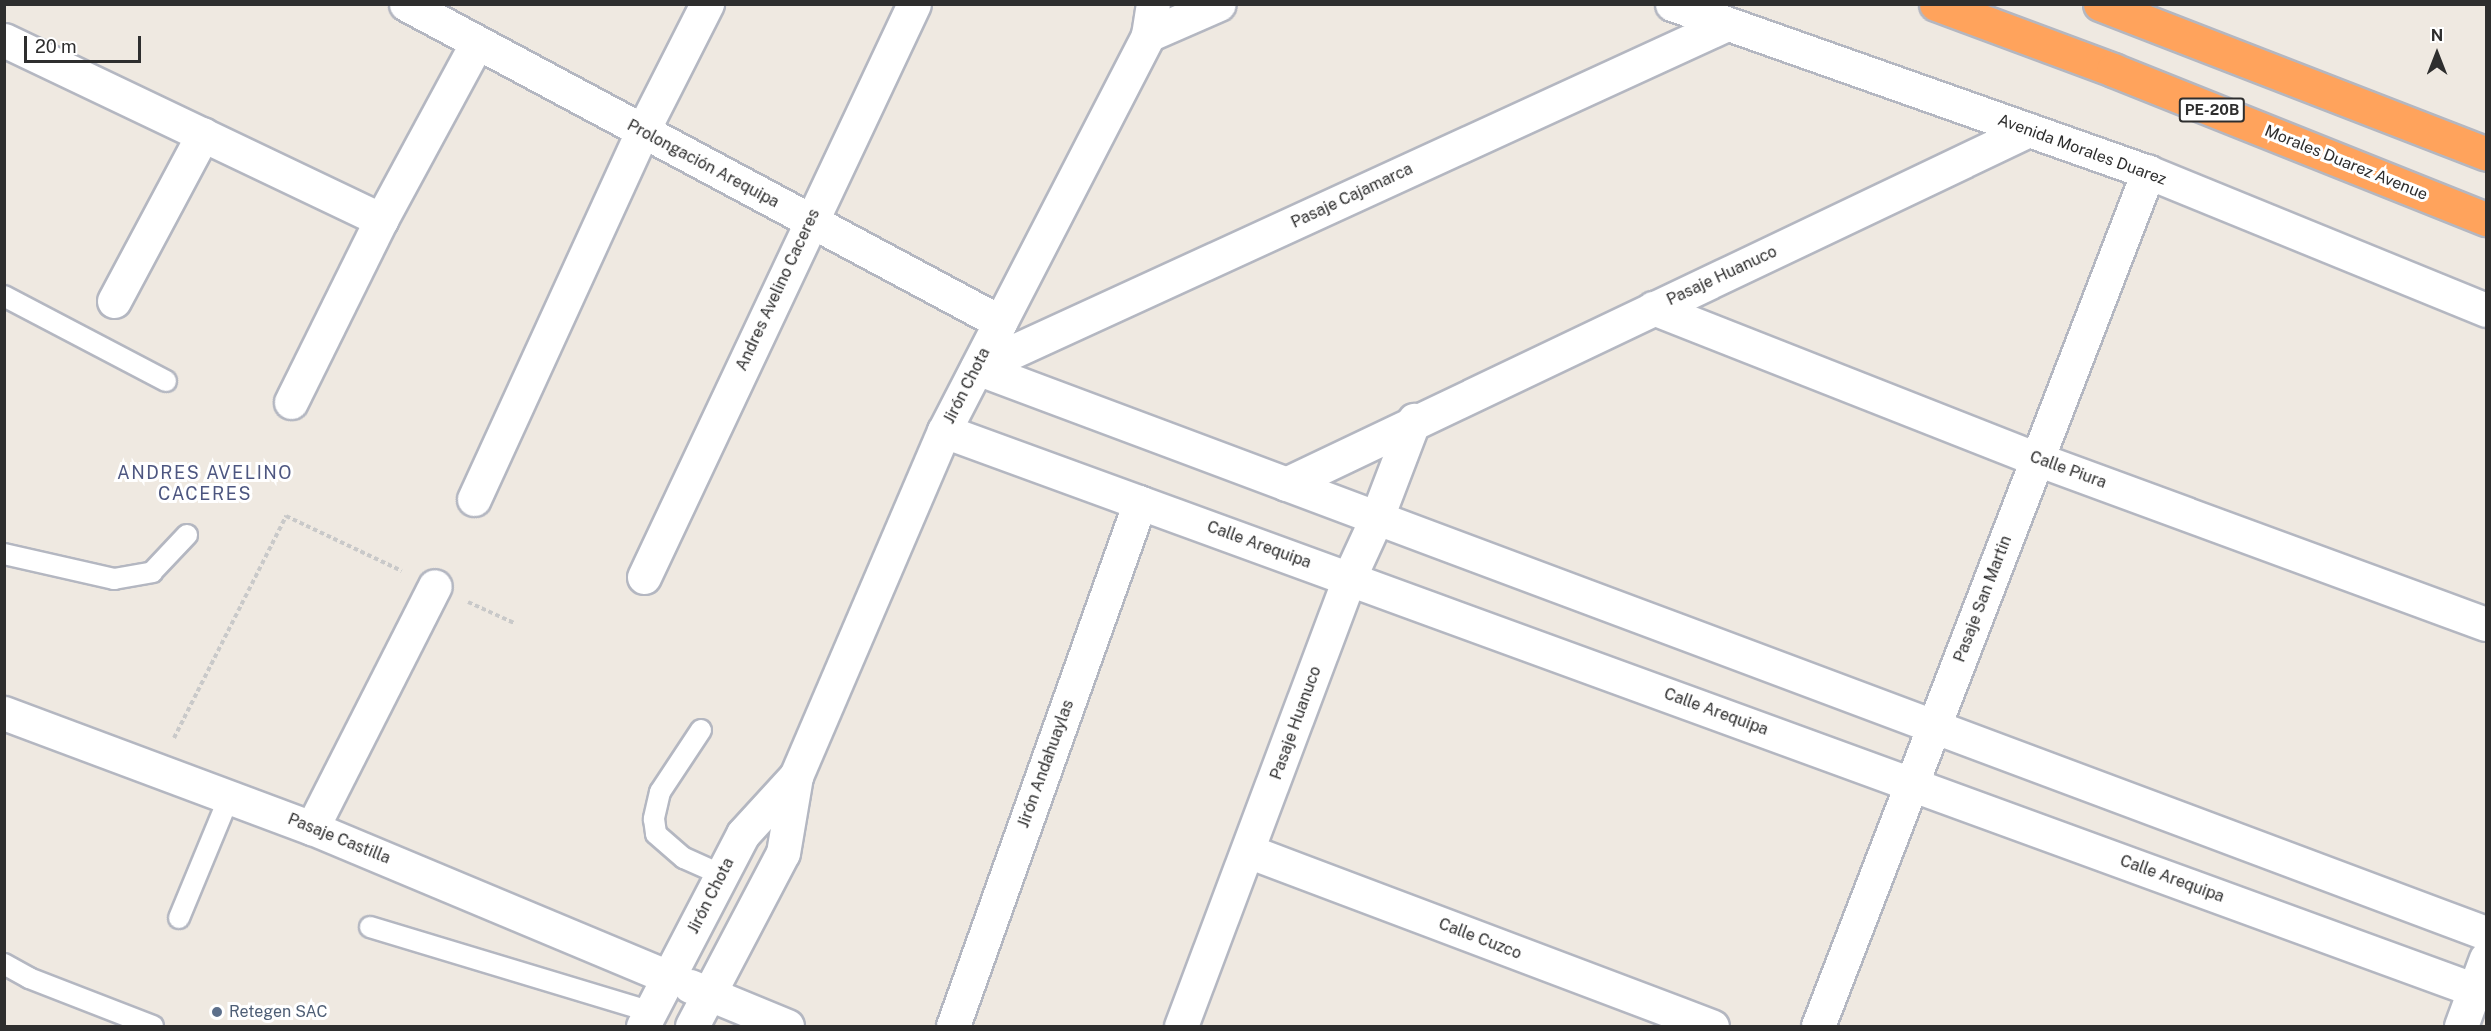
<!DOCTYPE html>
<html>
<head>
<meta charset="utf-8">
<style>
	body { margin:0 }
	#map { position:relative; width:2491px; height:1031px; overflow:hidden; background:#efe9e1; font-family:"Public Sans",sans-serif }
	div>[style] { position:absolute }
	.path>* { height:4px; margin-top:-2px; transform-origin:0; background:repeating-linear-gradient(90deg,#c9c9c9 0 4.5px,transparent 0 7.5px) }
	.roads { filter:drop-shadow(2px 0 #b4b7c1) drop-shadow(-2px 0 #b4b7c1) drop-shadow(0 2px #b4b7c1) drop-shadow(0 -2px #b4b7c1) }
	.lane>* { height:20px; margin:-10px; padding:0 10px; transform-origin:10px; border-radius:10px; background:#fff }
	.street>* { height:33px; margin:-16.5px; padding:0 16.5px; transform-origin:16.5px; border-radius:16.5px; background:#fff }
	.secondary>* { height:33px; margin:-16.5px; padding:0 16.5px; transform-origin:16.5px; border-radius:16.5px; background:#fff }
	.highway>* { height:33px; margin:-16.5px; padding:0 16.5px; transform-origin:16.5px; border-radius:16.5px; background:#ffa35c }
	.dots>* { width:16px; height:16px; translate:-50% -50%; box-sizing:border-box; border:3px solid #fff; border-radius:50% }
	span { translate:-50% -50%; white-space:nowrap; text-align:center; line-height:1.15; -webkit-text-stroke:6px #fff; paint-order:stroke }
	.shield-label span { padding:2px 4px; background:#fff; border:2px solid; border-radius:4px; -webkit-text-stroke-width:0 }
	.shield-label { font-size:15px; color:#2e2e2e; font-weight:700 }
	.street-label { font-size:16px; color:#2e2e2e }
	.service-label { font-size:16px; color:#4e5e75 }
	.left { translate:0 -50%; text-align:left }
	.neighbourhood-label { font-size:18px; color:#4d5680; letter-spacing:1.5px }
	.frame { position:absolute; inset:0; border:6px solid #2e2e2e; pointer-events:none }
	.north { position:absolute; left:2407px; top:24px; width:60px; height:60px; -webkit-text-stroke:4px #fff; paint-order:stroke; rotate:0deg; font-size:16px; font-weight:700; line-height:24px; text-align:center; color:#2e2e2e }
	.north::after { content:''; display:block; margin:auto; width:21px; height:27px; background:#2e2e2e; clip-path:polygon(50% 0,100% 100%,50% 72%,0 100%) }
	.scale { position:absolute; left:24px; top:36px; width:117px; height:27px; box-sizing:border-box; border:3px solid #2e2e2e; border-top:0; padding-left:8px; font-size:18px; line-height:21px; white-space:nowrap; color:#2e2e2e; -webkit-text-stroke:4px #fff; paint-order:stroke }
</style>
</head>
<body>
<div id="map">
	<div class="path">
		<i style="left:468px;top:602px;width:51px;rotate:24.5deg"></i>
		<i style="left:174px;top:738px;width:249px;rotate:-63.2deg"></i>
		<i style="left:286px;top:516px;width:128px;rotate:25.4deg"></i>
	</div>
	<div class="roads">
		<div class="lane">
			<i style="left:4px;top:296px;width:183px;rotate:27.7deg"></i>
			<i style="left:4px;top:554px;width:113px;rotate:12.8deg"></i>
			<i style="left:114px;top:579px;width:39px;rotate:-10deg"></i>
			<i style="left:152px;top:572px;width:51px;rotate:-46.6deg"></i>
			<i style="left:701px;top:730px;width:74px;rotate:123.5deg"></i>
			<i style="left:660px;top:792px;width:28px;rotate:103deg"></i>
			<i style="left:654px;top:819px;width:15px;rotate:82deg"></i>
			<i style="left:656px;top:834px;width:37px;rotate:41deg"></i>
			<i style="left:684px;top:858px;width:42px;rotate:24.1deg"></i>
			<i style="left:179px;top:918px;width:131px;rotate:-67.5deg"></i>
			<i style="left:370px;top:927px;width:294px;rotate:16.8deg"></i>
			<i style="left:4px;top:964px;width:29px;rotate:29deg"></i>
			<i style="left:29px;top:978px;width:133px;rotate:21.2deg"></i>
		</div>
		<div class="street">
			<i style="left:406px;top:4px;width:674px;rotate:28.16deg"></i>
			<i style="left:1672px;top:4px;width:505px;rotate:19.44deg"></i>
			<i style="left:2148px;top:172px;width:365px;rotate:22.2deg"></i>
			<i style="left:1148px;top:35px;width:77px;rotate:-23.6deg"></i>
			<i style="left:4px;top:40px;width:418px;rotate:25.5deg"></i>
			<i style="left:114px;top:301px;width:189px;rotate:-61.9deg"></i>
			<i style="left:1653px;top:308px;width:413px;rotate:21.5deg"></i>
			<i style="left:2037px;top:459px;width:478px;rotate:20.2deg"></i>
			<i style="left:977px;top:368px;width:1611px;rotate:20.53deg"></i>
			<i style="left:977px;top:368px;width:825px;rotate:-24.64deg"></i>
			<i style="left:291px;top:402px;width:203px;rotate:-63.7deg"></i>
			<i style="left:381px;top:220px;width:200px;rotate:-61.6deg"></i>
			<i style="left:944px;top:431px;width:1642px;rotate:20.06deg"></i>
			<i style="left:1286px;top:484px;width:823px;rotate:-25.48deg"></i>
			<i style="left:474px;top:499px;width:404px;rotate:-65.4deg"></i>
			<i style="left:642px;top:132px;width:144px;rotate:-63.1deg"></i>
			<i style="left:644px;top:577px;width:633px;rotate:-64.77deg"></i>
			<i style="left:4px;top:713px;width:329px;rotate:20.5deg"></i>
			<i style="left:312px;top:828px;width:387px;rotate:22.7deg"></i>
			<i style="left:312px;top:828px;width:271px;rotate:-63.1deg"></i>
			<i style="left:1248px;top:851px;width:496px;rotate:20.7deg"></i>
			<i style="left:953px;top:1026px;width:556px;rotate:-70.36deg"></i>
			<i style="left:1181px;top:1026px;width:478px;rotate:-69.4deg"></i>
			<i style="left:1349px;top:578px;width:67px;rotate:-65.3deg"></i>
			<i style="left:1377px;top:517px;width:104px;rotate:-69.1deg"></i>
			<i style="left:1818px;top:1026px;width:916px;rotate:-68.87deg"></i>
			<i style="left:2461px;top:1026px;width:72px;rotate:-69.8deg"></i>
		</div>
		<div class="secondary">
			<i style="left:690px;top:986px;width:105px;rotate:22.4deg"></i>
			<i style="left:643px;top:1026px;width:216px;rotate:-62.5deg"></i>
			<i style="left:743px;top:834px;width:79px;rotate:-47.6deg"></i>
			<i style="left:692px;top:1026px;width:195px;rotate:-62.3deg"></i>
			<i style="left:783px;top:853px;width:78px;rotate:-80.4deg"></i>
			<i style="left:796px;top:776px;width:375px;rotate:-66.8deg"></i>
			<i style="left:944px;top:431px;width:445px;rotate:-62.7deg"></i>
			<i style="left:1148px;top:35px;width:31px;rotate:-81deg"></i>
		</div>
		<div class="highway">
			<i style="left:1936px;top:4px;width:189px;rotate:20.4deg"></i>
			<i style="left:2113px;top:70px;width:402px;rotate:21.8deg"></i>
			<i style="left:2100px;top:4px;width:414px;rotate:21.2deg"></i>
		</div>
	</div>
	<div class="dots">
		<i style="left:217px;top:1012px;background:#5c6f8a"></i>
	</div>
	<div class="shield-label">
		<span style="left:2212px;top:110px">PE-20B</span>
	</div>
	<div class="street-label">
		<span style="left:2082px;top:150px;rotate:20deg">Avenida Morales Duarez</span>
		<span style="left:2346px;top:163px;rotate:22deg">Morales Duarez Avenue</span>
		<span style="left:703px;top:164px;rotate:28deg">Prolongación Arequipa</span>
		<span style="left:1352px;top:196px;rotate:-25deg">Pasaje Cajamarca</span>
		<span style="left:1722px;top:276px;rotate:-25deg">Pasaje Huanuco</span>
		<span style="left:778px;top:290px;rotate:-65deg">Andres Avelino Caceres</span>
		<span style="left:967px;top:386px;rotate:-63deg">Jirón Chota</span>
		<span style="left:2068px;top:470px;rotate:20deg">Calle Piura</span>
		<span style="left:1259px;top:545px;rotate:20deg">Calle Arequipa</span>
		<span style="left:1983px;top:599px;rotate:-69deg">Pasaje San Martin</span>
		<span style="left:1716px;top:712px;rotate:20deg">Calle Arequipa</span>
		<span style="left:1296px;top:723px;rotate:-70deg">Pasaje Huanuco</span>
		<span style="left:1046px;top:764px;rotate:-70deg">Jirón Andahuaylas</span>
		<span style="left:339px;top:839px;rotate:22deg">Pasaje Castilla</span>
		<span style="left:2172px;top:879px;rotate:20deg">Calle Arequipa</span>
		<span style="left:711px;top:896px;rotate:-63deg">Jirón Chota</span>
		<span style="left:1480px;top:939px;rotate:21deg">Calle Cuzco</span>
	</div>
	<div class="service-label">
		<span class="left" style="left:229px;top:1012px">Retegen SAC</span>
	</div>
	<div class="neighbourhood-label">
		<span style="left:205px;top:484px">ANDRES AVELINO<br>CACERES</span>
	</div>
	<div class="frame"></div>
	<div class="north">N</div>
	<div class="scale">20 m</div>
</div>
</body>
</html>
